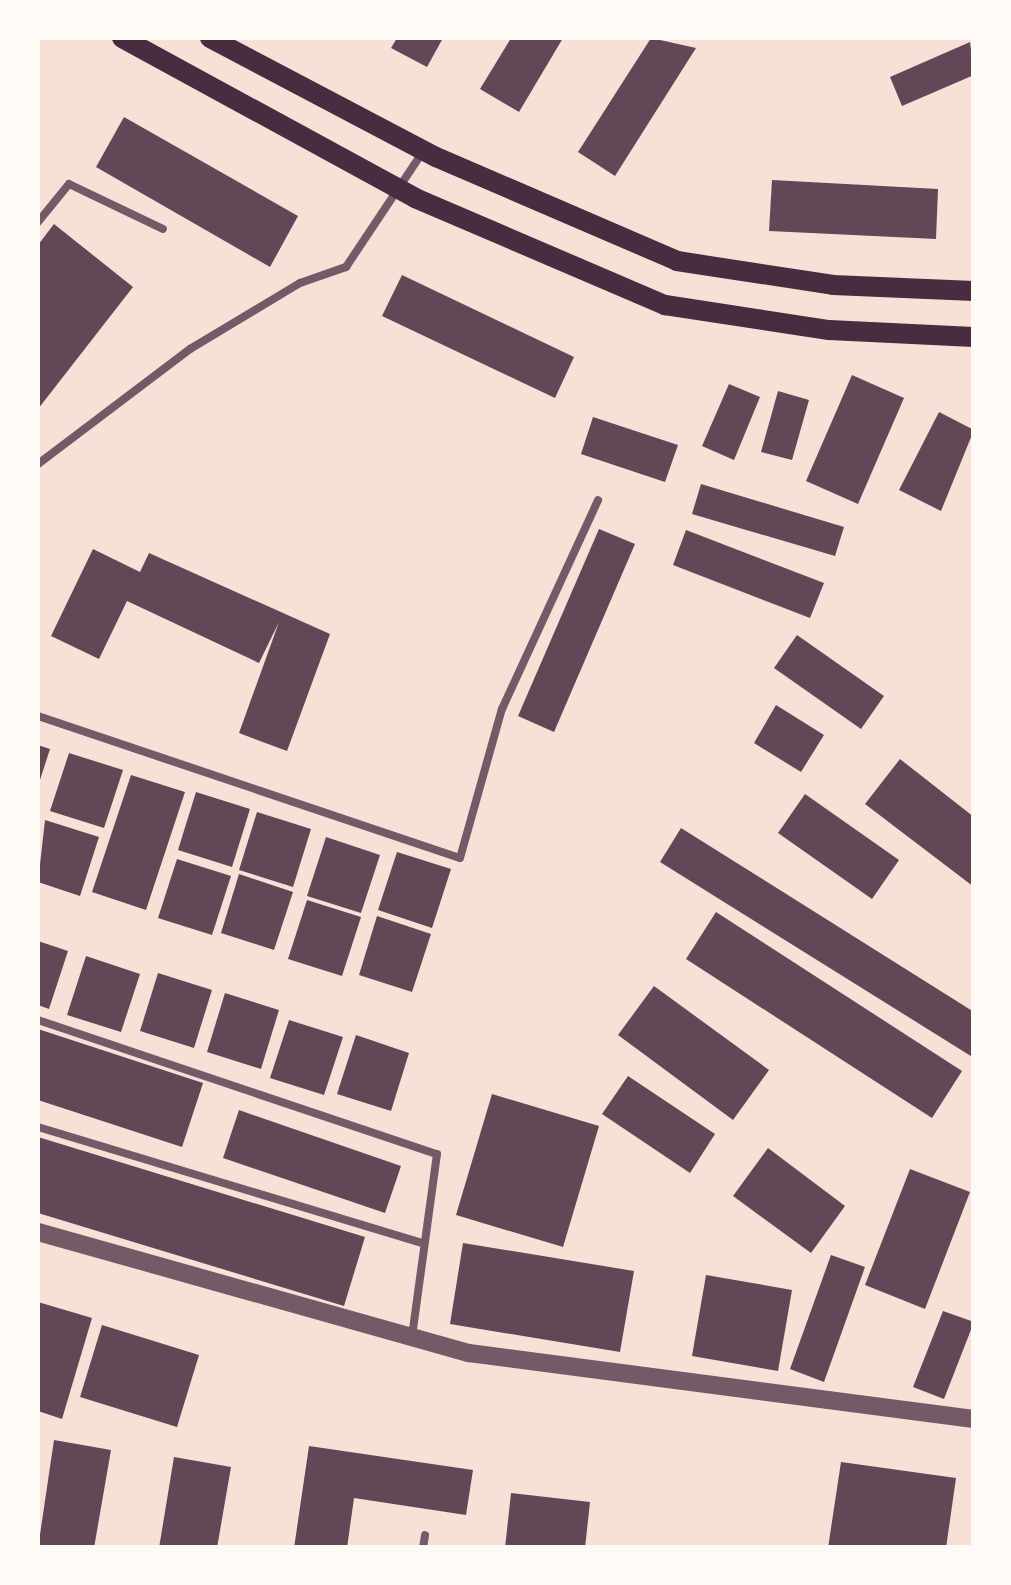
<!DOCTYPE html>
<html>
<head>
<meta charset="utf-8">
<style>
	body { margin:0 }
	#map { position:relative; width:1011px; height:1585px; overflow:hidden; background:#f7e1d7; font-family:Poppins,sans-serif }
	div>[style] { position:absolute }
	.building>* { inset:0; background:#644757 }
	.service>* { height:8px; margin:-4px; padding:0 4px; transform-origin:4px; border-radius:4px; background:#755966 }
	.tertiary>* { height:18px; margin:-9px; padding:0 9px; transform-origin:9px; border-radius:9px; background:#755966 }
	.secondary>* { height:20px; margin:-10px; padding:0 10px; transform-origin:10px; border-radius:10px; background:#4a2c40 }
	span { translate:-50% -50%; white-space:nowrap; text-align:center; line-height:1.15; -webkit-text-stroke:8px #fffaf5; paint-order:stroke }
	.frame { position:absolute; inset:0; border:40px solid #fffaf5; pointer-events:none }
</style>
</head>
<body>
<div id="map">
	<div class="building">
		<i style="clip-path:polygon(397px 38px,443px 38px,427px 67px,391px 48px)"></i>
		<i style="clip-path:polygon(511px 38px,563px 38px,519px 112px,480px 89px)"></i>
		<i style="clip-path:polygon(651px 38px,696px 48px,615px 176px,578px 152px)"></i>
		<i style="clip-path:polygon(970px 42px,974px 75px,902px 106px,890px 77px)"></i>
		<i style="clip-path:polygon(124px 117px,298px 216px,270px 267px,96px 167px)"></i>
		<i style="clip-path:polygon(772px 180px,938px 189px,936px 239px,769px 231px)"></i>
		<i style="clip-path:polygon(54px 224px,133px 287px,38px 409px,38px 245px)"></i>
		<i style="clip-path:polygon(402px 275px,574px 357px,555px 398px,382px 316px)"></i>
		<i style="clip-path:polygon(852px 375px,904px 398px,858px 504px,806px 481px)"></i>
		<i style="clip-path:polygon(729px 384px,760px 397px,734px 460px,702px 446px)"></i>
		<i style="clip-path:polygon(778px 391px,809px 400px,792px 460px,761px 452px)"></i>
		<i style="clip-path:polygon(939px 412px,974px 430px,941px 511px,899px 490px)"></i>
		<i style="clip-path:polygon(593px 417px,678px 445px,665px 482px,581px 454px)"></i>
		<i style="clip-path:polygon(701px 484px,844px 527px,835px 556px,692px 514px)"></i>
		<i style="clip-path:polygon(599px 529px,635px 544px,554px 732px,518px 716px)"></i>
		<i style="clip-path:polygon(686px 530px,824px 583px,810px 618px,673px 565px)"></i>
		<i style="clip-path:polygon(93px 549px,140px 572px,149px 553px,330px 634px,287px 751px,239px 733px,279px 622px,259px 663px,127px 601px,99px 659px,51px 636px)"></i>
		<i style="clip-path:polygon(797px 635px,884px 696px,861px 729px,774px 668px)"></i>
		<i style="clip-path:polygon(776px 705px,824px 735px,801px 772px,754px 743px)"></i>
		<i style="clip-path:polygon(38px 745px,50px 749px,38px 786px)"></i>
		<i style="clip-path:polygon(69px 753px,123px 770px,104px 828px,50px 811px)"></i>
		<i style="clip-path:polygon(900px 759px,974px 817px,974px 887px,865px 804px)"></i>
		<i style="clip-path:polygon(131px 775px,185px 792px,146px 910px,92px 892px)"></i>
		<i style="clip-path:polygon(196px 792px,250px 809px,232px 867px,178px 850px)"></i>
		<i style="clip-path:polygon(805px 794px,899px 860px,872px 899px,778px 833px)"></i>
		<i style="clip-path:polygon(257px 812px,311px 829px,293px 887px,239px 870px)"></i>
		<i style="clip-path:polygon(45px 820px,99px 837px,80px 896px,38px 882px)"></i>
		<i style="clip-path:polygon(681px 828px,974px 1012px,974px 1058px,660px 862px)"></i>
		<i style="clip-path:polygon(326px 837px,380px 855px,361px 913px,307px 896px)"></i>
		<i style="clip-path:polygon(397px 852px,451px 869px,432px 928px,378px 910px)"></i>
		<i style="clip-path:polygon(177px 859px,231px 876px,212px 935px,158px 918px)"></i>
		<i style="clip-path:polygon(239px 874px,293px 892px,274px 950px,221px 933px)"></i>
		<i style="clip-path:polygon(307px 900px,361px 917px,342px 976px,288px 959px)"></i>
		<i style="clip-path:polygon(716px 912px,962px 1071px,932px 1118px,686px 959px)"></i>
		<i style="clip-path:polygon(377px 916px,431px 934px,412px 992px,359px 975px)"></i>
		<i style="clip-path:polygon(38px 941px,68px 951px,49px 1009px,38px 1005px)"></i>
		<i style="clip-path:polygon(86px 956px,140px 974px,121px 1032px,67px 1015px)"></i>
		<i style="clip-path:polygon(158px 973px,212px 990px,194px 1048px,140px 1031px)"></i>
		<i style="clip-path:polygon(654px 986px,769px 1070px,733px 1120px,618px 1035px)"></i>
		<i style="clip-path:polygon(225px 993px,279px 1010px,261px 1069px,207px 1052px)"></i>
		<i style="clip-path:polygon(289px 1020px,343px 1037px,324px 1095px,270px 1078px)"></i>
		<i style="clip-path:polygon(38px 1029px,203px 1083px,182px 1147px,38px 1100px)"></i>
		<i style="clip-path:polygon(356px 1035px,409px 1053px,391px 1111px,337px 1094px)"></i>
		<i style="clip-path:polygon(628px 1076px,715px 1134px,690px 1173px,602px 1114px)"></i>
		<i style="clip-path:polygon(492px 1094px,599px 1126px,563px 1247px,456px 1215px)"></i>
		<i style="clip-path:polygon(239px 1110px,401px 1166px,385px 1213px,223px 1158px)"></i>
		<i style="clip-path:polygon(38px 1137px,365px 1237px,344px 1306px,38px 1213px)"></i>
		<i style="clip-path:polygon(768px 1148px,845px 1206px,811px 1253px,733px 1196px)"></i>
		<i style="clip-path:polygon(910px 1169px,970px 1192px,925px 1309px,865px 1285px)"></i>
		<i style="clip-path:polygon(463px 1243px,634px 1271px,620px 1352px,450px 1324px)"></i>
		<i style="clip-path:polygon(831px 1255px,865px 1267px,824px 1382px,790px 1369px)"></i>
		<i style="clip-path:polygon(706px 1275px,792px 1290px,778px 1371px,692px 1356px)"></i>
		<i style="clip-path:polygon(38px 1302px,92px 1318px,62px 1419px,38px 1411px)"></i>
		<i style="clip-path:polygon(943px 1311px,974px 1322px,944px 1399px,913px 1387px)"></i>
		<i style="clip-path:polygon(102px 1325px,199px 1355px,177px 1427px,80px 1397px)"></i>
		<i style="clip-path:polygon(54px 1440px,111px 1450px,94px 1548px,38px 1548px)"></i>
		<i style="clip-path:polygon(309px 1446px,473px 1470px,466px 1515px,354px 1498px,347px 1548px,294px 1548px)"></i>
		<i style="clip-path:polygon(174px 1457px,231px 1467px,217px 1548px,159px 1548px)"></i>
		<i style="clip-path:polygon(841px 1462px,956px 1478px,946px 1548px,828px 1548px)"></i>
		<i style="clip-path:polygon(511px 1493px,590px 1502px,585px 1548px,505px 1548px)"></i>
	</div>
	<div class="service">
		<i style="left:38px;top:222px;width:49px;rotate:-50.8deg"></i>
		<i style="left:69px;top:184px;width:104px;rotate:25.6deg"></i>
		<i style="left:38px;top:464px;width:191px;rotate:-37.1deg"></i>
		<i style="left:190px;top:349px;width:128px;rotate:-31deg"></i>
		<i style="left:300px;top:283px;width:49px;rotate:-19.2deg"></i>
		<i style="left:346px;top:267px;width:137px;rotate:-56.3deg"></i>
		<i style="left:38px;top:716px;width:445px;rotate:18.6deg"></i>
		<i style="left:460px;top:858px;width:155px;rotate:-74.3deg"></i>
		<i style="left:502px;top:709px;width:230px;rotate:-65.3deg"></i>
		<i style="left:38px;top:1020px;width:421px;rotate:18.6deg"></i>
		<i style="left:437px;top:1154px;width:185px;rotate:97.8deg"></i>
		<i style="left:38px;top:1127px;width:399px;rotate:16.8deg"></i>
		<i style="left:423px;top:1548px;width:13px;rotate:-81deg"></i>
	</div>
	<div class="tertiary">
		<i style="left:38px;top:1232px;width:448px;rotate:15.7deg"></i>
		<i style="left:469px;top:1353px;width:509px;rotate:7.45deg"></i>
	</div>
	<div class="secondary">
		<i style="left:122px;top:38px;width:334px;rotate:28.6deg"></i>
		<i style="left:415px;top:198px;width:272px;rotate:23.2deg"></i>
		<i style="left:665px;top:305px;width:166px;rotate:8.7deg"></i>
		<i style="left:829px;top:330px;width:145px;rotate:2.8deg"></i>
		<i style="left:210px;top:38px;width:255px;rotate:27.8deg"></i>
		<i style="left:436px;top:157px;width:262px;rotate:23.3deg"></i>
		<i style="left:677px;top:261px;width:158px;rotate:8.7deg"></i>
		<i style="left:833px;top:285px;width:141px;rotate:2.4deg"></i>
	</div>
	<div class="frame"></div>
</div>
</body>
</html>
